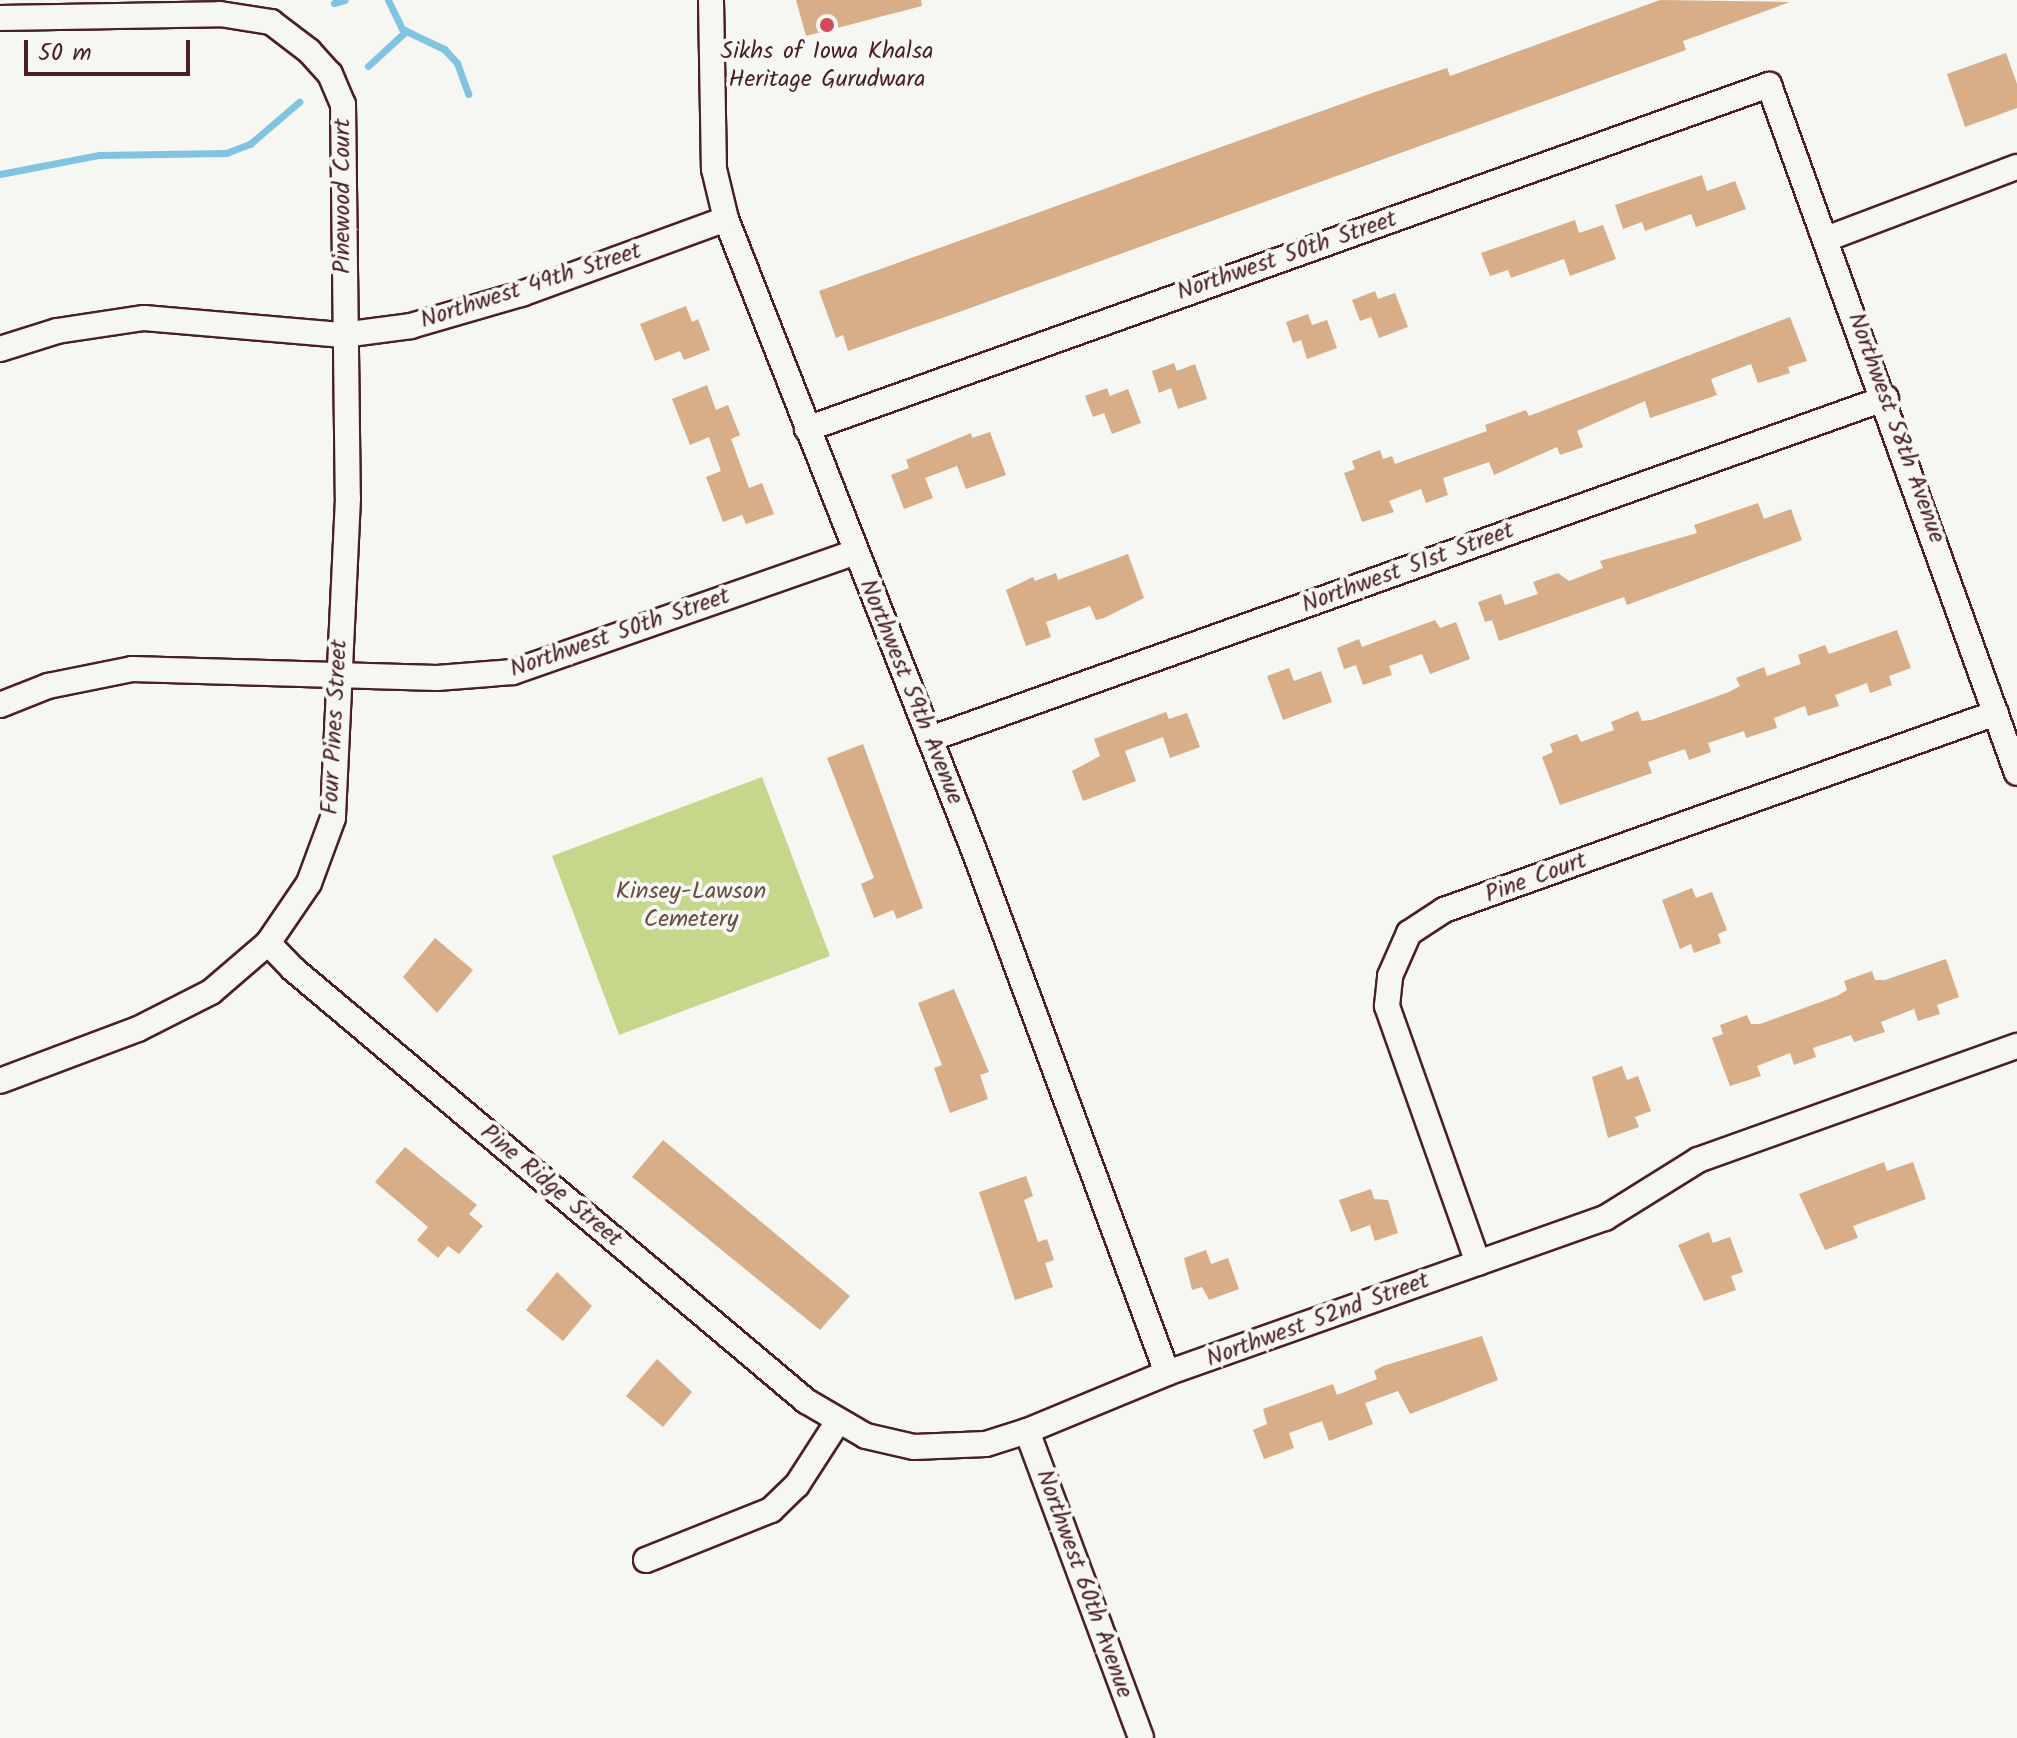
<!DOCTYPE html>
<html>
<head>
<meta charset="utf-8">
<style>
	body { margin:0 }
	#map { position:relative; width:2017px; height:1738px; overflow:hidden; background:#f6f6f2; font-family:Kalam,sans-serif }
	div>[style] { position:absolute }
	.green>* { inset:0; background:#c6d78c }
	.stream>* { height:7px; margin:-3.5px; padding:0 3.5px; transform-origin:3.5px; border-radius:3.5px; background:#81c4e2 }
	.building>* { inset:0; background:#d7ae88 }
	.roads { filter:drop-shadow(2px 0 #4a1f2b) drop-shadow(-2px 0 #4a1f2b) drop-shadow(0 2px #4a1f2b) drop-shadow(0 -2px #4a1f2b) }
	.minor>* { height:24px; margin:-12px; padding:0 12px; transform-origin:12px; border-radius:12px; background:#f6f6f2 }
	.dots>* { width:22px; height:22px; translate:-50% -50%; box-sizing:border-box; border:4px solid #f6f6f2; border-radius:50% }
	span { translate:-50% -50%; white-space:nowrap; text-align:center; line-height:1.15; -webkit-text-stroke:8px #f6f6f2; paint-order:stroke }
	.poi-label { font-size:24px; color:#4a1f2b }
	.street-label { font-size:24px; color:#4a1f2b }
	.park-label { font-size:24px; color:#694d43 }
	.scale { position:absolute; left:24px; top:40px; width:166px; height:36px; box-sizing:border-box; border:4px solid #4a1f2b; border-top:0; padding-left:10px; font-size:24px; line-height:28px; white-space:nowrap; color:#4a1f2b; -webkit-text-stroke:6px #f6f6f2; paint-order:stroke }
</style>
</head>
<body>
<div id="map">
	<div class="green">
		<i style="clip-path:polygon(762px 777px,830px 956px,619px 1035px,552px 856px)"></i>
	</div>
	<div class="stream">
		<i style="left:388px;top:0;width:32px;rotate:64deg"></i>
		<i style="left:402px;top:29px;width:47px;rotate:25.5deg"></i>
		<i style="left:444px;top:49px;width:19px;rotate:47deg"></i>
		<i style="left:457px;top:63px;width:33px;rotate:70deg"></i>
		<i style="left:334px;top:3px;width:11px;rotate:-15deg"></i>
		<i style="left:368px;top:66px;width:52px;rotate:-42.6deg"></i>
		<i style="left:0;top:174px;width:101px;rotate:-10.9deg"></i>
		<i style="left:99px;top:155px;width:127px;rotate:-0.9deg"></i>
		<i style="left:226px;top:153px;width:26px;rotate:-21deg"></i>
		<i style="left:250px;top:144px;width:65px;rotate:-40.6deg"></i>
	</div>
	<div class="building">
		<i style="clip-path:polygon(796px 0,921px 0,922px 6px,806px 36px)"></i>
		<i style="clip-path:polygon(1660px 0,1790px 2px,1683px 41px,1686px 50px,962px 311px,848px 351px,843px 335px,836px 338px,819px 291px,1375px 92px,1447px 68px,1450px 76px)"></i>
		<i style="clip-path:polygon(2006px 53px,2017px 84px,2017px 108px,1965px 127px,1947px 74px)"></i>
		<i style="clip-path:polygon(1702px 175px,1707px 191px,1735px 181px,1746px 209px,1696px 227px,1691px 214px,1645px 231px,1642px 222px,1623px 229px,1615px 205px)"></i>
		<i style="clip-path:polygon(1575px 220px,1579px 233px,1603px 225px,1616px 259px,1570px 276px,1564px 259px,1511px 278px,1508px 270px,1490px 276px,1481px 253px)"></i>
		<i style="clip-path:polygon(1375px 291px,1378px 299px,1395px 293px,1408px 327px,1379px 338px,1371px 317px,1360px 321px,1352px 300px)"></i>
		<i style="clip-path:polygon(686px 306px,692px 322px,698px 319px,710px 350px,684px 360px,680px 351px,655px 361px,640px 324px)"></i>
		<i style="clip-path:polygon(1308px 314px,1312px 325px,1327px 320px,1337px 348px,1307px 359px,1301px 340px,1293px 343px,1286px 322px)"></i>
		<i style="clip-path:polygon(1790px 317px,1807px 361px,1788px 367px,1790px 373px,1758px 383px,1751px 364px,1711px 379px,1717px 395px,1650px 418px,1645px 401px,1577px 431px,1583px 447px,1560px 455px,1557px 447px,1494px 475px,1489px 462px,1443px 478px,1448px 495px,1426px 503px,1421px 489px,1389px 501px,1394px 512px,1362px 522px,1344px 473px,1355px 469px,1352px 461px,1380px 450px,1383px 459px,1392px 456px,1395px 464px,1487px 431px,1485px 425px,1526px 410px,1529px 416px)"></i>
		<i style="clip-path:polygon(1174px 363px,1177px 371px,1195px 364px,1207px 399px,1178px 409px,1171px 388px,1159px 393px,1152px 371px)"></i>
		<i style="clip-path:polygon(707px 385px,716px 410px,728px 405px,740px 435px,731px 439px,749px 488px,762px 483px,774px 514px,746px 524px,742px 515px,723px 522px,706px 477px,721px 471px,709px 437px,690px 445px,672px 399px)"></i>
		<i style="clip-path:polygon(1107px 388px,1110px 396px,1128px 389px,1141px 423px,1112px 434px,1104px 413px,1093px 417px,1085px 396px)"></i>
		<i style="clip-path:polygon(990px 432px,1006px 475px,966px 489px,957px 466px,925px 478px,933px 498px,904px 509px,891px 475px,909px 468px,906px 460px,971px 433px,972px 438px)"></i>
		<i style="clip-path:polygon(1758px 503px,1764px 519px,1791px 509px,1802px 540px,1627px 605px,1624px 597px,1499px 641px,1492px 620px,1485px 622px,1478px 602px,1501px 594px,1505px 605px,1538px 594px,1533px 582px,1558px 573px,1569px 581px,1603px 568px,1600px 561px,1697px 533px,1694px 525px)"></i>
		<i style="clip-path:polygon(1128px 554px,1144px 598px,1104px 618px,1096px 620px,1090px 606px,1046px 622px,1051px 637px,1026px 646px,1006px 590px,1033px 577px,1035px 581px,1056px 573px,1058px 580px)"></i>
		<i style="clip-path:polygon(1435px 620px,1440px 628px,1456px 622px,1470px 659px,1430px 674px,1422px 654px,1389px 666px,1392px 675px,1363px 685px,1356px 665px,1344px 669px,1337px 648px,1359px 639px,1362px 647px)"></i>
		<i style="clip-path:polygon(1897px 630px,1911px 668px,1889px 676px,1892px 685px,1870px 693px,1867px 683px,1835px 695px,1839px 706px,1808px 716px,1805px 706px,1774px 718px,1777px 728px,1746px 738px,1744px 731px,1708px 743px,1711px 752px,1689px 760px,1685px 749px,1648px 762px,1652px 773px,1560px 805px,1542px 757px,1553px 752px,1550px 744px,1577px 734px,1581px 742px,1614px 730px,1611px 722px,1638px 711px,1642px 721px,1651px 720px,1729px 692px,1740px 686px,1736px 678px,1764px 667px,1767px 676px,1801px 664px,1798px 655px,1825px 645px,1829px 654px)"></i>
		<i style="clip-path:polygon(1289px 668px,1294px 681px,1321px 671px,1332px 702px,1283px 720px,1267px 676px)"></i>
		<i style="clip-path:polygon(1166px 712px,1169px 719px,1187px 713px,1200px 747px,1170px 758px,1163px 737px,1125px 751px,1136px 781px,1083px 801px,1072px 771px,1100px 756px,1094px 739px)"></i>
		<i style="clip-path:polygon(863px 744px,923px 908px,897px 919px,893px 910px,874px 918px,861px 884px,874px 878px,827px 758px)"></i>
		<i style="clip-path:polygon(1692px 888px,1696px 898px,1712px 892px,1727px 930px,1718px 934px,1721px 943px,1694px 953px,1691px 944px,1680px 949px,1662px 900px)"></i>
		<i style="clip-path:polygon(435px 938px,473px 970px,437px 1013px,403px 977px)"></i>
		<i style="clip-path:polygon(1946px 959px,1959px 997px,1937px 1005px,1940px 1014px,1918px 1021px,1914px 1009px,1881px 1022px,1885px 1032px,1854px 1042px,1851px 1035px,1813px 1048px,1816px 1057px,1794px 1065px,1790px 1053px,1757px 1066px,1761px 1076px,1730px 1086px,1712px 1038px,1723px 1034px,1720px 1025px,1747px 1015px,1751px 1024px,1760px 1024px,1837px 996px,1847px 990px,1844px 981px,1872px 971px,1875px 980px,1885px 980px)"></i>
		<i style="clip-path:polygon(954px 989px,989px 1072px,980px 1075px,988px 1099px,950px 1113px,934px 1068px,942px 1065px,918px 1003px)"></i>
		<i style="clip-path:polygon(1622px 1066px,1627px 1080px,1638px 1076px,1651px 1111px,1635px 1117px,1639px 1127px,1608px 1138px,1592px 1077px)"></i>
		<i style="clip-path:polygon(663px 1140px,850px 1296px,820px 1330px,632px 1177px)"></i>
		<i style="clip-path:polygon(405px 1147px,477px 1205px,469px 1214px,483px 1226px,459px 1254px,448px 1246px,438px 1258px,417px 1240px,428px 1227px,375px 1182px)"></i>
		<i style="clip-path:polygon(1884px 1162px,1887px 1171px,1913px 1162px,1926px 1199px,1853px 1226px,1858px 1238px,1825px 1250px,1799px 1194px)"></i>
		<i style="clip-path:polygon(1026px 1176px,1033px 1196px,1024px 1200px,1038px 1242px,1047px 1239px,1054px 1260px,1045px 1263px,1053px 1287px,1015px 1300px,979px 1192px)"></i>
		<i style="clip-path:polygon(1371px 1189px,1374px 1199px,1388px 1200px,1398px 1233px,1375px 1241px,1370px 1225px,1351px 1232px,1339px 1200px)"></i>
		<i style="clip-path:polygon(1709px 1232px,1713px 1243px,1730px 1237px,1743px 1272px,1731px 1276px,1736px 1290px,1704px 1301px,1678px 1245px)"></i>
		<i style="clip-path:polygon(1206px 1250px,1211px 1264px,1228px 1258px,1239px 1289px,1209px 1300px,1202px 1287px,1192px 1290px,1184px 1258px)"></i>
		<i style="clip-path:polygon(557px 1272px,592px 1306px,563px 1341px,526px 1310px)"></i>
		<i style="clip-path:polygon(1482px 1336px,1498px 1380px,1410px 1414px,1398px 1391px,1365px 1403px,1373px 1424px,1329px 1441px,1322px 1421px,1289px 1433px,1294px 1448px,1264px 1459px,1253px 1430px,1267px 1424px,1263px 1409px,1333px 1384px,1337px 1395px,1377px 1379px,1374px 1371px,1383px 1366px)"></i>
		<i style="clip-path:polygon(657px 1359px,692px 1392px,663px 1427px,626px 1396px)"></i>
	</div>
	<div class="roads">
		<div class="minor">
			<i style="left:711px;top:0;width:169px;rotate:89deg"></i>
			<i style="left:714px;top:169px;width:51px;rotate:76.5deg"></i>
			<i style="left:726px;top:219px;width:681px;rotate:68.56deg"></i>
			<i style="left:975px;top:853px;width:554px;rotate:69.73deg"></i>
			<i style="left:0;top:18px;width:220px;rotate:-1deg"></i>
			<i style="left:220px;top:14px;width:52px;rotate:8.9deg"></i>
			<i style="left:271px;top:22px;width:48px;rotate:37.3deg"></i>
			<i style="left:309px;top:51px;width:31px;rotate:48deg"></i>
			<i style="left:330px;top:74px;width:33px;rotate:67deg"></i>
			<i style="left:343px;top:104px;width:394px;rotate:89.3deg"></i>
			<i style="left:348px;top:498px;width:320px;rotate:92.7deg"></i>
			<i style="left:333px;top:818px;width:69px;rotate:110.3deg"></i>
			<i style="left:309px;top:883px;width:73px;rotate:124.3deg"></i>
			<i style="left:268px;top:943px;width:75px;rotate:139.3deg"></i>
			<i style="left:211px;top:992px;width:82px;rotate:153.1deg"></i>
			<i style="left:138px;top:1029px;width:147px;rotate:159.4deg"></i>
			<i style="left:1826px;top:239px;width:204px;rotate:-20.7deg"></i>
			<i style="left:0;top:349px;width:60px;rotate:-17.5deg"></i>
			<i style="left:57px;top:331px;width:88px;rotate:-8.5deg"></i>
			<i style="left:144px;top:318px;width:200px;rotate:4.9deg"></i>
			<i style="left:343px;top:335px;width:69px;rotate:-7.5deg"></i>
			<i style="left:411px;top:326px;width:115px;rotate:-16.2deg"></i>
			<i style="left:521px;top:294px;width:218px;rotate:-20.1deg"></i>
			<i style="left:807px;top:429px;width:1022px;rotate:-19.68deg"></i>
			<i style="left:1769px;top:85px;width:731px;rotate:70.18deg"></i>
			<i style="left:0;top:705px;width:52px;rotate:-21.6deg"></i>
			<i style="left:48px;top:686px;width:86px;rotate:-11.4deg"></i>
			<i style="left:132px;top:669px;width:305px;rotate:1.7deg"></i>
			<i style="left:437px;top:678px;width:76px;rotate:-4.5deg"></i>
			<i style="left:513px;top:672px;width:363px;rotate:-19.3deg"></i>
			<i style="left:930px;top:739px;width:1015px;rotate:-19.63deg"></i>
			<i style="left:268px;top:943px;width:36px;rotate:46deg"></i>
			<i style="left:293px;top:969px;width:671px;rotate:40.1deg"></i>
			<i style="left:806px;top:1401px;width:69px;rotate:30.3deg"></i>
			<i style="left:866px;top:1436px;width:49px;rotate:12.9deg"></i>
			<i style="left:914px;top:1447px;width:72px;rotate:-2.4deg"></i>
			<i style="left:986px;top:1444px;width:43px;rotate:-17.6deg"></i>
			<i style="left:1027px;top:1431px;width:152px;rotate:-22.5deg"></i>
			<i style="left:1167px;top:1373px;width:465px;rotate:-19.5deg"></i>
			<i style="left:1605px;top:1218px;width:110px;rotate:-31.9deg"></i>
			<i style="left:1698px;top:1160px;width:339px;rotate:-19.7deg"></i>
			<i style="left:1478px;top:1263px;width:273px;rotate:-109.5deg"></i>
			<i style="left:1387px;top:1006px;width:30px;rotate:-84deg"></i>
			<i style="left:1390px;top:976px;width:47px;rotate:-66.2deg"></i>
			<i style="left:1409px;top:933px;width:42px;rotate:-33.3deg"></i>
			<i style="left:1444px;top:910px;width:586px;rotate:-19.64deg"></i>
			<i style="left:1027px;top:1431px;width:327px;rotate:69.6deg"></i>
			<i style="left:646px;top:1560px;width:135px;rotate:-21.8deg"></i>
			<i style="left:771px;top:1510px;width:36px;rotate:-44deg"></i>
			<i style="left:797px;top:1485px;width:74px;rotate:-57.2deg"></i>
		</div>
	</div>
	<div class="dots">
		<i style="left:827px;top:25px;background:#d1495b"></i>
	</div>
	<div class="poi-label">
		<span style="left:827px;top:66px">Sikhs of Iowa Khalsa<br>Heritage Gurudwara</span>
	</div>
	<div class="street-label">
		<span style="left:343px;top:196px;rotate:-90deg">Pinewood Court</span>
		<span style="left:1287px;top:256px;rotate:-19deg">Northwest 50th Street</span>
		<span style="left:531px;top:286px;rotate:-18deg">Northwest 49th Street</span>
		<span style="left:1896px;top:428px;rotate:70deg">Northwest 58th Avenue</span>
		<span style="left:1408px;top:568px;rotate:-20deg">Northwest 51st Street</span>
		<span style="left:620px;top:633px;rotate:-19deg">Northwest 50th Street</span>
		<span style="left:911px;top:692px;rotate:68deg">Northwest 59th Avenue</span>
		<span style="left:335px;top:727px;rotate:-87deg">Four Pines Street</span>
		<span style="left:1536px;top:878px;rotate:-20deg">Pine Court</span>
		<span style="left:551px;top:1186px;rotate:40deg">Pine Ridge Street</span>
		<span style="left:1318px;top:1320px;rotate:-20deg">Northwest 52nd Street</span>
		<span style="left:1084px;top:1584px;rotate:70deg">Northwest 60th Avenue</span>
	</div>
	<div class="park-label">
		<span style="left:691px;top:906px">Kinsey-Lawson<br>Cemetery</span>
	</div>
	<div class="scale">50 m</div>
</div>
</body>
</html>
